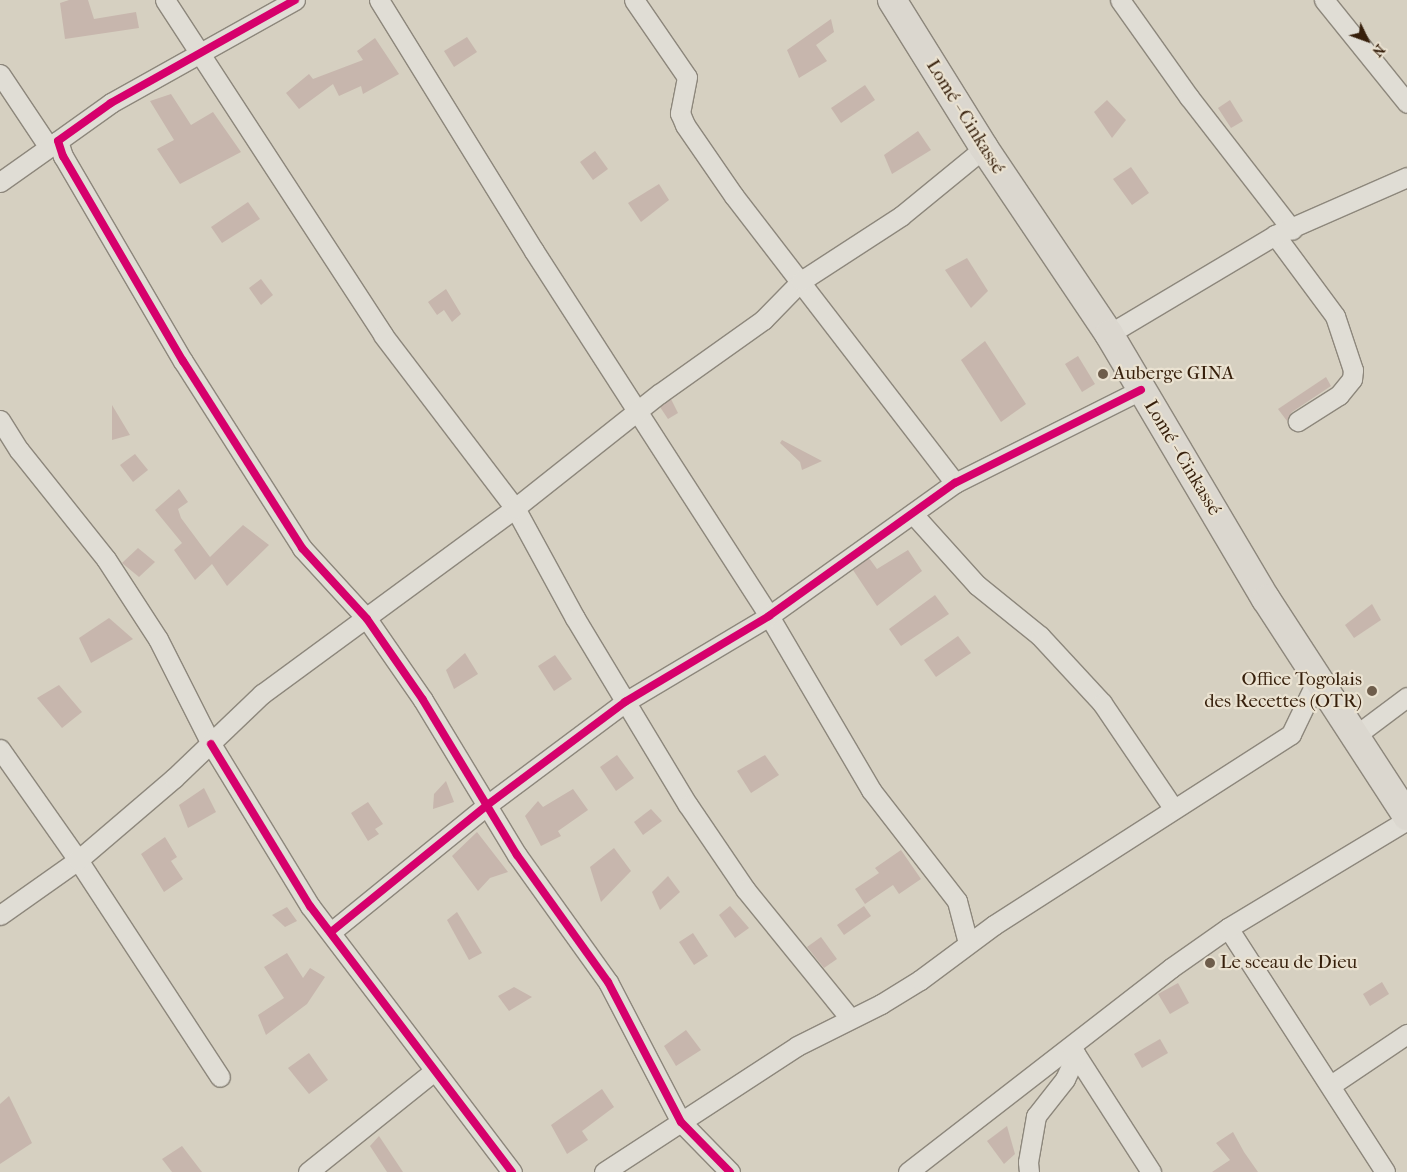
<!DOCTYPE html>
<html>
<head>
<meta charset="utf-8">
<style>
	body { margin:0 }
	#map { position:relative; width:1407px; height:1172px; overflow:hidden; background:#d6d0c1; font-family:"IM FELL French Canon",serif }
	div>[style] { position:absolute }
	.building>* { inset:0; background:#c7b6ad }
	.roads { filter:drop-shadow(1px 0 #8d877c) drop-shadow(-1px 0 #8d877c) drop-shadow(0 1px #8d877c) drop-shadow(0 -1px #8d877c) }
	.street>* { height:19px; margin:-9.5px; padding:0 9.5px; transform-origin:9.5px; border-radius:9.5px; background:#e0ddd5 }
	.highway>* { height:28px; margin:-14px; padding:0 14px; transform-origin:14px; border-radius:14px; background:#dbd7cf }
	.cycleway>* { height:8px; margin:-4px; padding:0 4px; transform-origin:4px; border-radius:4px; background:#d6006c }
	.dots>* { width:14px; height:14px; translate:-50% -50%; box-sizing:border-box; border:2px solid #eae2d1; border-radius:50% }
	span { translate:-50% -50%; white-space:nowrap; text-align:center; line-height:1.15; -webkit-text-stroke:4.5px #eae2d1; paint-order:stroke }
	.street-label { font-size:19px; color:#361f0b }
	.poi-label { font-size:19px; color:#361f0b }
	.left { translate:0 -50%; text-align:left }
	.right { translate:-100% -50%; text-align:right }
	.north { position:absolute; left:1342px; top:15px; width:50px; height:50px; -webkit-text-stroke:4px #eae2d1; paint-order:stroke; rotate:132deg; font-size:14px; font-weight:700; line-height:20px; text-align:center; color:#361f0b }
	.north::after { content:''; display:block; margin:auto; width:18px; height:22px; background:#361f0b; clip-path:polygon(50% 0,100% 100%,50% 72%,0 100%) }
</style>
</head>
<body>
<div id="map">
	<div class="building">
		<i style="clip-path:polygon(69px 0,88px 0,94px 19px,136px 12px,139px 28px,65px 39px,60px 3px)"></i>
		<i style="clip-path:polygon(831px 19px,834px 32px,816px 45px,827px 61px,799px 78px,787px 50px)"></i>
		<i style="clip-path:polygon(467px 37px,477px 52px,454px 67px,444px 51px)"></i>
		<i style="clip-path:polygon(375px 38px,399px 74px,363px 94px,361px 86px,339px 96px,333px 84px,299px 109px,286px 93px,309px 74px,313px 79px,363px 60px,357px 51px)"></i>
		<i style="clip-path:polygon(865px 85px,875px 100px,841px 123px,831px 108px)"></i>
		<i style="clip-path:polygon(171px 94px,191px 125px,213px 112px,241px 152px,180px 184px,157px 149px,174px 140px,150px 101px)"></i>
		<i style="clip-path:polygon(1107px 100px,1126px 120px,1112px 138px,1094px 112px)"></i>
		<i style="clip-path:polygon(1230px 100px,1243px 121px,1231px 128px,1218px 108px)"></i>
		<i style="clip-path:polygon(918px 131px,931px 150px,892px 174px,884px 155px)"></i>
		<i style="clip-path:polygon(595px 151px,608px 169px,593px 180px,580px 162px)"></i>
		<i style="clip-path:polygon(1131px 167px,1149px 193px,1132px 205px,1113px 179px)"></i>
		<i style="clip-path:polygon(659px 184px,669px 200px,641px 222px,628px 203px)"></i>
		<i style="clip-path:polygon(248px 202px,260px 219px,222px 243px,211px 227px)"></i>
		<i style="clip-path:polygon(967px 258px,988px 291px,971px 308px,945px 270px)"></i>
		<i style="clip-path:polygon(261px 279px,273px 295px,261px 305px,249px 288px)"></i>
		<i style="clip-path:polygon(446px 289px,461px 314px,452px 322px,444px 310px,437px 315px,428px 302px)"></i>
		<i style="clip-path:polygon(985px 341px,1026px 404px,1001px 422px,961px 360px)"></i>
		<i style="clip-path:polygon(1078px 356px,1095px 384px,1082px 392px,1065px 364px)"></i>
		<i style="clip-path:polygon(1326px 377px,1331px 386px,1292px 412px,1287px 421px,1278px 409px)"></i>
		<i style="clip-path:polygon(671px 399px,678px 413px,668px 419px,660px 407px)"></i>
		<i style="clip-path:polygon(112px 405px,130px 435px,112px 440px)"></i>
		<i style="clip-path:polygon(782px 440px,822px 461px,802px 470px,800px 462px,780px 443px)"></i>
		<i style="clip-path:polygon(135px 454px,148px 470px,133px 482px,120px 465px)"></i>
		<i style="clip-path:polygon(179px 489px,188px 502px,178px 509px,181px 518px,210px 557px,243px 525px,269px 545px,227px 586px,212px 564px,195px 580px,174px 550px,182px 543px,155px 510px)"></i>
		<i style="clip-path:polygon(138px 548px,155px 562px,139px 577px,122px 563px)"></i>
		<i style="clip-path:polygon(908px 550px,922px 571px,877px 606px,853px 570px,869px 558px,877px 569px)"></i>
		<i style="clip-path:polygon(935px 595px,949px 614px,901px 646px,889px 629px)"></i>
		<i style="clip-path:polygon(1372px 604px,1381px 620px,1354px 638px,1345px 625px)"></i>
		<i style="clip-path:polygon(109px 618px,133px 639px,91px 663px,79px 638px)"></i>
		<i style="clip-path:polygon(958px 636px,971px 653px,936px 677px,924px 660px)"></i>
		<i style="clip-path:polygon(465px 653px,478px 674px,454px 689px,446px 670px)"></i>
		<i style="clip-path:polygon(555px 655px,572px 679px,554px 691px,538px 666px)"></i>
		<i style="clip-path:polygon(59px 685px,82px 712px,62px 728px,37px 698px)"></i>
		<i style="clip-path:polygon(617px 755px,634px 778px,616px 791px,600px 767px)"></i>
		<i style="clip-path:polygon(765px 755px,779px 775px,751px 793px,737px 771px)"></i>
		<i style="clip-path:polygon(446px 781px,454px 802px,433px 809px,434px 794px)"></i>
		<i style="clip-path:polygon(204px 788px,216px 812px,188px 828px,179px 805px)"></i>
		<i style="clip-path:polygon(573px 789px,588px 810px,558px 831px,561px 836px,541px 846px,525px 816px,538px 801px,543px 807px)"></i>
		<i style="clip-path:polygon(368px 802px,383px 824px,375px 829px,379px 834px,368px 841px,351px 813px)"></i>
		<i style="clip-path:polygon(651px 809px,662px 821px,643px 835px,634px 822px)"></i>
		<i style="clip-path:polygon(477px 832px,508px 872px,490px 878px,478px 891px,452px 856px)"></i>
		<i style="clip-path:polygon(165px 837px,177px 857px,171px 861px,183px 879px,164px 892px,141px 854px)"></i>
		<i style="clip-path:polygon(614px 848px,631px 871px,601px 902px,590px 867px)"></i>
		<i style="clip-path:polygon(901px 850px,921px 879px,899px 894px,893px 885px,865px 904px,855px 889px,879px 873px,875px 868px)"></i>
		<i style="clip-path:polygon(668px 876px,680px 892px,660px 910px,652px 892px)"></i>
		<i style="clip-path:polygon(730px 906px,749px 928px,735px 938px,719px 915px)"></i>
		<i style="clip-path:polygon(864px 906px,871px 916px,844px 935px,837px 925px)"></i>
		<i style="clip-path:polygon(287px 907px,297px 921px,285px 927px,272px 915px)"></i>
		<i style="clip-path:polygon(457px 912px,482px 953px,469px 960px,447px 920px)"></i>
		<i style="clip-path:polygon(693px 933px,708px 956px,694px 965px,679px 942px)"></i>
		<i style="clip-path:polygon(821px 937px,837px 959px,824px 968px,807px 947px)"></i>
		<i style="clip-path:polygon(287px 953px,303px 978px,310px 968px,325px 977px,307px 1004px,266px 1035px,258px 1015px,284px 998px,264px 967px)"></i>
		<i style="clip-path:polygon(1382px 982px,1389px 994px,1370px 1006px,1363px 994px)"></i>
		<i style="clip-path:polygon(1178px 983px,1189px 1003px,1170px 1014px,1158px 994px)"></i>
		<i style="clip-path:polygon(514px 987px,532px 997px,509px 1011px,498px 996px)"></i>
		<i style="clip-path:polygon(686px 1030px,701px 1050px,676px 1066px,664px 1046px)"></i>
		<i style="clip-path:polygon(1160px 1039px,1168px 1053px,1142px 1068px,1134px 1054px)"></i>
		<i style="clip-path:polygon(309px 1053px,328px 1080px,309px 1094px,288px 1068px)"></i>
		<i style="clip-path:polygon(602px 1089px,614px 1107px,582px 1131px,588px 1140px,567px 1154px,551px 1125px)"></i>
		<i style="clip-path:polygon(9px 1096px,32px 1143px,0 1164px,0 1104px)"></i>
		<i style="clip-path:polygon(1007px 1126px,1015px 1154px,1004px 1164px,987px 1141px)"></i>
		<i style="clip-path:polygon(1233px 1132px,1244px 1152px,1258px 1172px,1212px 1172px,1230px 1160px,1216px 1143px)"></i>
		<i style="clip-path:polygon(379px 1136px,403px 1172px,387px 1172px,370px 1146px)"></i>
		<i style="clip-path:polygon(182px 1146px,202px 1172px,172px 1172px,162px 1159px)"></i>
	</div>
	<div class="roads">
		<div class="street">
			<i style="left:165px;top:0;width:400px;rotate:56.9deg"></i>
			<i style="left:383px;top:335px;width:218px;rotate:52.7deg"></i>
			<i style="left:515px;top:508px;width:125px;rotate:61.4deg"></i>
			<i style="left:575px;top:618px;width:218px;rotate:58.9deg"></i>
			<i style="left:688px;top:805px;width:102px;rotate:55.8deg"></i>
			<i style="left:745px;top:889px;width:166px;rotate:50.9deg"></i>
			<i style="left:295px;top:0;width:211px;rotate:150.8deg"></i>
			<i style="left:111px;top:103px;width:65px;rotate:144.4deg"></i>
			<i style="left:58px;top:141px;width:16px;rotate:72deg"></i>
			<i style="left:63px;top:156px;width:238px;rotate:59.7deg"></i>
			<i style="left:183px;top:361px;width:222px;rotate:57.5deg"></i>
			<i style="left:302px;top:548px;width:96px;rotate:47.5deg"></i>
			<i style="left:367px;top:619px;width:98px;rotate:55.3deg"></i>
			<i style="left:423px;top:700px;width:181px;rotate:58.8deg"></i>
			<i style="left:517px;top:855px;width:156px;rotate:54.4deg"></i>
			<i style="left:608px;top:982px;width:158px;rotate:62.5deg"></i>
			<i style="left:681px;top:1122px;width:70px;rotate:45.6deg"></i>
			<i style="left:379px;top:0;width:295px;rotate:58.3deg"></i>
			<i style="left:534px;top:251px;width:434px;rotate:57.2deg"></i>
			<i style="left:769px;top:616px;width:202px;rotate:59.6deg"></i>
			<i style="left:871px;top:790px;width:140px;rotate:52.2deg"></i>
			<i style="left:957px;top:901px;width:43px;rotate:75.3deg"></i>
			<i style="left:634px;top:0;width:93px;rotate:55.5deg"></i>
			<i style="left:687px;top:77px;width:37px;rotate:101deg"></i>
			<i style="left:680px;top:113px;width:13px;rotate:67deg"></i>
			<i style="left:685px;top:125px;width:86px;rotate:55.4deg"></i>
			<i style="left:734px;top:196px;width:362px;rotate:52.4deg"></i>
			<i style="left:1120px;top:0;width:119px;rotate:54.6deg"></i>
			<i style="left:1189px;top:97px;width:168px;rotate:52.2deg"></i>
			<i style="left:1324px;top:0;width:132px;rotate:51.1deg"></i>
			<i style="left:0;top:74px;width:87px;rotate:56.3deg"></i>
			<i style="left:0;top:182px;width:71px;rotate:-35.3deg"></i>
			<i style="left:1275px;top:235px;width:101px;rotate:53.5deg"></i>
			<i style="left:1335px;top:316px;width:57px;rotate:71.6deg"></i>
			<i style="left:1353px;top:370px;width:9px;rotate:96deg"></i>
			<i style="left:1352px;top:379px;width:21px;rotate:129deg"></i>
			<i style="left:1339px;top:395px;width:49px;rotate:147.6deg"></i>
			<i style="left:1109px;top:334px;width:193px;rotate:-30.8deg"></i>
			<i style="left:1275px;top:235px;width:144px;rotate:-23.7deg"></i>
			<i style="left:0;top:420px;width:36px;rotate:58deg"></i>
			<i style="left:19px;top:450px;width:139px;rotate:51.4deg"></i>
			<i style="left:106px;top:559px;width:95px;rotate:57deg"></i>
			<i style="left:158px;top:639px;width:118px;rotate:63.2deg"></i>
			<i style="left:211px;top:744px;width:190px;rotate:58.6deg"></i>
			<i style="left:310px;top:906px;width:334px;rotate:52.8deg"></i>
			<i style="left:913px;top:514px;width:96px;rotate:48deg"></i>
			<i style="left:977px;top:585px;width:81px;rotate:39deg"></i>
			<i style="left:1040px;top:636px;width:91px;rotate:47.2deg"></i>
			<i style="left:1102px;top:703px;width:127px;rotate:55.9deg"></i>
			<i style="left:1355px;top:736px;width:65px;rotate:-36.9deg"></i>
			<i style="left:0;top:749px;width:136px;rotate:54.9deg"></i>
			<i style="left:78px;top:860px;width:259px;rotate:56.8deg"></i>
			<i style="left:0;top:915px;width:95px;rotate:-35.2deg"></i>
			<i style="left:78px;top:860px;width:126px;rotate:-40.5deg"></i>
			<i style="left:174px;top:778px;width:122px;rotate:-43.7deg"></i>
			<i style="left:262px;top:694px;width:314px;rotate:-36.3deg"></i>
			<i style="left:515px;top:508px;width:184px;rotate:-38.4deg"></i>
			<i style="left:659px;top:394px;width:128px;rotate:-35.4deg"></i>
			<i style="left:763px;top:320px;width:54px;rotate:-45.7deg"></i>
			<i style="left:801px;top:281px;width:119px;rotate:-33deg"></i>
			<i style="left:901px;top:216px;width:107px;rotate:-39.3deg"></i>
			<i style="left:1228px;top:928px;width:290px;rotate:57.2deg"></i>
			<i style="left:331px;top:932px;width:200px;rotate:-39.1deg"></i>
			<i style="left:486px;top:806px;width:174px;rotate:-36.8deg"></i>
			<i style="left:625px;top:702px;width:168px;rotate:-30.8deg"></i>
			<i style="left:769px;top:616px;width:229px;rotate:-35.6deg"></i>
			<i style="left:955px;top:483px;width:208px;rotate:-26.6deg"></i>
			<i style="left:1076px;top:1055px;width:139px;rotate:57.3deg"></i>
			<i style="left:1331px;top:1085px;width:92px;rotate:-33.9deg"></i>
			<i style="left:308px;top:1172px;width:161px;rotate:-38.7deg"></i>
			<i style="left:604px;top:1172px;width:230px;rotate:-33.1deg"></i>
			<i style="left:797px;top:1046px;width:94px;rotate:-26.6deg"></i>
			<i style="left:881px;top:1004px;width:46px;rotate:-31.6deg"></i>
			<i style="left:920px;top:980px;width:92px;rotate:-36.6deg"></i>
			<i style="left:994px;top:925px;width:353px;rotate:-32.7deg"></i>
			<i style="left:1291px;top:734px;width:62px;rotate:-64.3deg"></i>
			<i style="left:908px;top:1172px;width:333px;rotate:-37.8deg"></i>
			<i style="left:1171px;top:968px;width:70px;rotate:-35.1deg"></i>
			<i style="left:1228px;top:928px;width:209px;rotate:-31.1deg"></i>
			<i style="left:1029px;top:1172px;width:10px;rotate:-96deg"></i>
			<i style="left:1028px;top:1162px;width:47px;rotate:-80.1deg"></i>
			<i style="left:1036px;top:1116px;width:47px;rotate:-51.9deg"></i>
			<i style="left:1065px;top:1079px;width:26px;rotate:-65deg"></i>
			<i style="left:1076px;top:1055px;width:9px;rotate:-117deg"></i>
		</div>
		<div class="highway">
			<i style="left:892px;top:0;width:174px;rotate:58.1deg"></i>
			<i style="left:984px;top:148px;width:224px;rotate:56.1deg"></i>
			<i style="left:1109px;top:334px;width:308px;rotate:59.4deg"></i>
			<i style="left:1266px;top:599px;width:259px;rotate:57deg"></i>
		</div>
	</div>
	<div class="cycleway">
		<i style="left:295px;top:0;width:211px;rotate:150.8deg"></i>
		<i style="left:111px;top:103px;width:65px;rotate:144.4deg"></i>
		<i style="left:58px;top:141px;width:16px;rotate:72deg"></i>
		<i style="left:63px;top:156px;width:238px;rotate:59.7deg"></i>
		<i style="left:183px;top:361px;width:222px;rotate:57.5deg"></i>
		<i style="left:302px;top:548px;width:96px;rotate:47.5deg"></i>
		<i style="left:367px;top:619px;width:98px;rotate:55.3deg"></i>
		<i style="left:423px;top:700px;width:181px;rotate:58.8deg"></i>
		<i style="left:517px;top:855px;width:156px;rotate:54.4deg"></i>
		<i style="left:608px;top:982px;width:158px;rotate:62.5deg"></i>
		<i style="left:681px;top:1122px;width:70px;rotate:45.6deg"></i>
		<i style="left:211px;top:744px;width:190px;rotate:58.6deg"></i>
		<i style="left:310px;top:906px;width:334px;rotate:52.8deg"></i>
		<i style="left:331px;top:932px;width:200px;rotate:-39.1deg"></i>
		<i style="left:486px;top:806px;width:174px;rotate:-36.8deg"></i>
		<i style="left:625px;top:702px;width:168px;rotate:-30.8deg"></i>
		<i style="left:769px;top:616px;width:229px;rotate:-35.6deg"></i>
		<i style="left:955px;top:483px;width:208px;rotate:-26.6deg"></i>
	</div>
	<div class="dots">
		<i style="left:1103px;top:374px;background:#6e5d4b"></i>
		<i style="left:1372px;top:691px;background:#6e5d4b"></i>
		<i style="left:1210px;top:963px;background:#6e5d4b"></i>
	</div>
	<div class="street-label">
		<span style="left:965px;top:117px;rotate:58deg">Lomé - Cinkassé</span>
		<span style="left:1182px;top:458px;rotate:59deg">Lomé - Cinkassé</span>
	</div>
	<div class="poi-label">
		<span class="left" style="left:1113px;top:374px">Auberge GINA</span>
		<span class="right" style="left:1362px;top:691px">Office Togolais<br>des Recettes (OTR)</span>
		<span class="left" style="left:1220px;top:963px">Le sceau de Dieu</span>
	</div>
	<div class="north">N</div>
</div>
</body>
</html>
